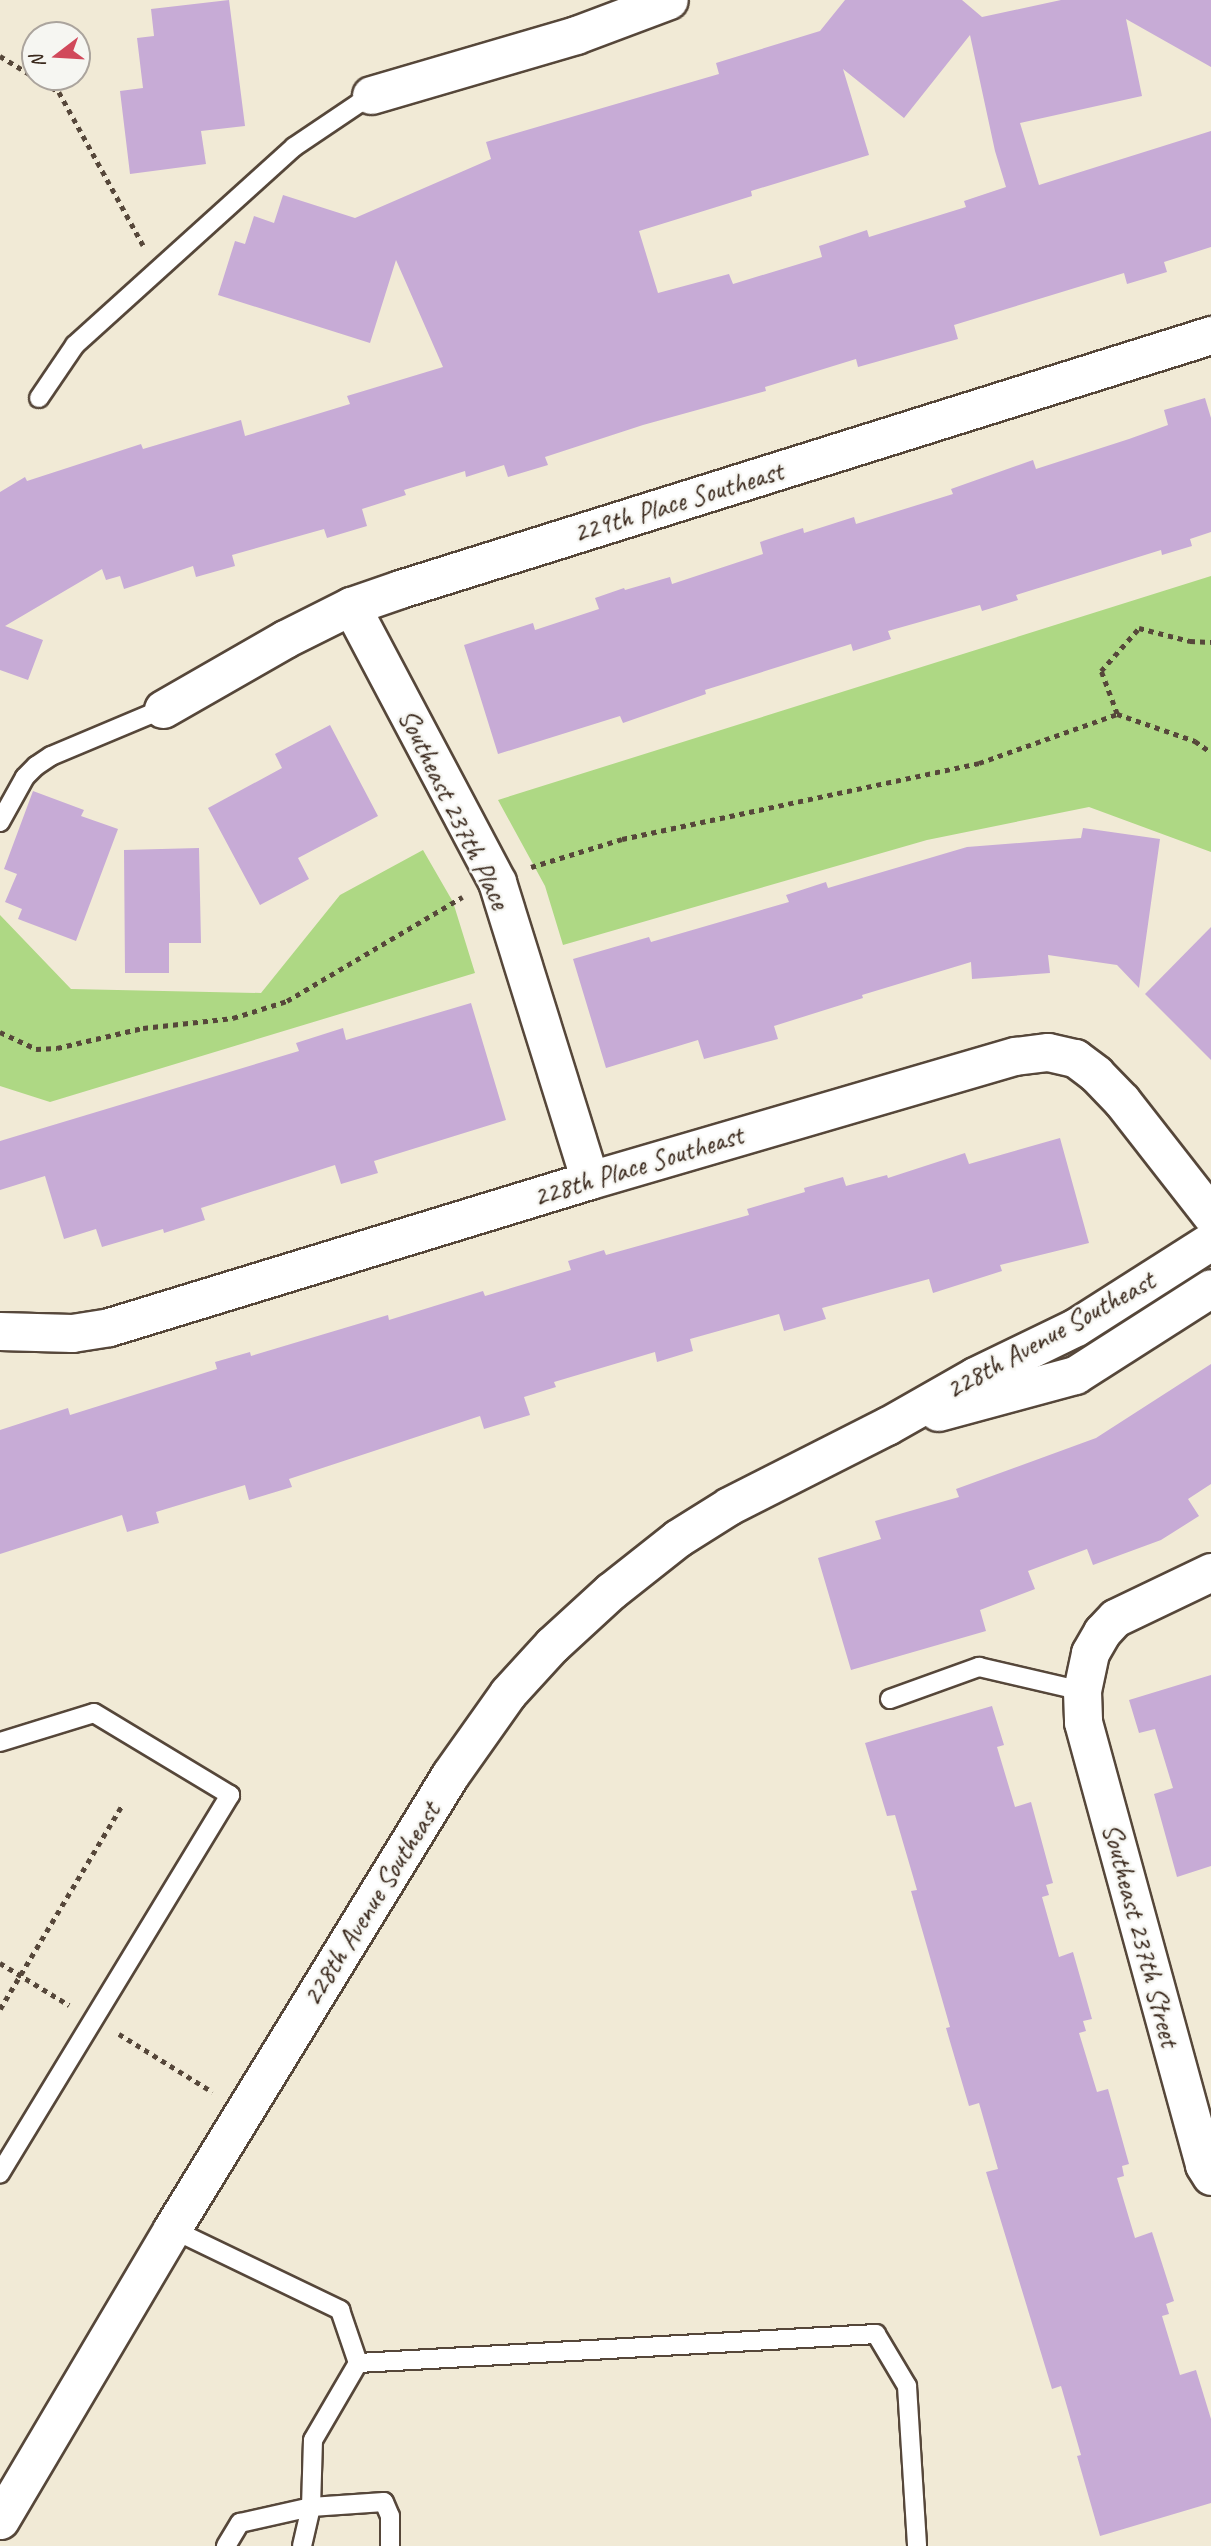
<!DOCTYPE html>
<html>
<head>
<meta charset="utf-8">
<style>
	body { margin:0 }
	#map { position:relative; width:1211px; height:2546px; overflow:hidden; background:#f1ead6; font-family:Caveat,sans-serif }
	div>[style] { position:absolute }
	.green>* { inset:0; background:#aed884 }
	.building>* { inset:0; background:#c7abd6 }
	.path>* { height:4.5px; margin-top:-2.25px; transform-origin:0; background:repeating-linear-gradient(90deg,#56473a 0 5px,transparent 0 10px) }
	.roads { filter:drop-shadow(2px 0 #56473a) drop-shadow(-2px 0 #56473a) drop-shadow(0 2px #56473a) drop-shadow(0 -2px #56473a) }
	.service>* { height:18px; margin:-9px; padding:0 9px; transform-origin:9px; border-radius:9px; background:#fff }
	.minor>* { height:37px; margin:-18.5px; padding:0 18.5px; transform-origin:18.5px; border-radius:18.5px; background:#fff }
	span { translate:-50% -50%; white-space:nowrap; text-align:center; line-height:1.15; -webkit-text-stroke:5px #f6f6f2; paint-order:stroke }
	.street-label { font-size:28px; color:#3b2a1e }
	.north { position:absolute; left:21px; top:21px; width:70px; height:70px; box-sizing:border-box; background:#f6f6f2; border:2px solid #aba49d; border-radius:50%; rotate:253deg; font-size:19px; font-weight:700; line-height:28px; text-align:center; color:#3b2a1e }
	.north::after { content:''; display:block; margin:auto; width:24px; height:32px; background:#d1495b; clip-path:polygon(50% 0,100% 100%,50% 72%,0 100%) }
</style>
</head>
<body>
<div id="map">
	<div class="green">
		<i style="clip-path:polygon(1211px 576px,1211px 852px,1089px 807px,927px 840px,563px 945px,545px 886px,498px 800px)"></i>
		<i style="clip-path:polygon(423px 850px,453px 902px,475px 973px,50px 1102px,0 1086px,0 915px,71px 989px,261px 993px,340px 895px)"></i>
	</div>
	<div class="building">
		<i style="clip-path:polygon(229px 0,245px 126px,201px 131px,206px 164px,130px 174px,120px 91px,143px 88px,137px 38px,154px 36px,151px 9px)"></i>
		<i style="clip-path:polygon(evenodd,845px 0,962px 0,982px 17px,1061px 0,1211px 0,1211px 67px,1126px 19px,1142px 96px,1020px 123px,1039px 185px,1211px 131px,1211px 247px,1164px 262px,1167px 272px,1127px 284px,1124px 273px,954px 325px,958px 339px,858px 367px,856px 359px,765px 387px,766px 391px,643px 425px,545px 457px,548px 465px,508px 477px,504px 465px,466px 477px,465px 471px,404px 490px,406px 495px,362px 509px,367px 526px,327px 538px,324px 529px,232px 555px,235px 566px,196px 577px,193px 566px,124px 589px,120px 576px,106px 580px,102px 569px,5px 626px,43px 640px,28px 680px,0 670px,0 492px,25px 477px,27px 481px,141px 444px,143px 449px,241px 420px,245px 436px,350px 404px,347px 396px,443px 367px,396px 260px,370px 343px,218px 295px,235px 241px,245px 244px,254px 216px,274px 223px,283px 195px,355px 218px,491px 159px,486px 142px,719px 74px,716px 63px,820px 31px,845px 0,970px 35px,995px 151px,1006px 187px,964px 201px,966px 207px,869px 237px,867px 230px,819px 246px,822px 257px,733px 284px,729px 274px,658px 293px,639px 231px,752px 196px,751px 191px,869px 155px,843px 69px,904px 118px,970px 35px)"></i>
		<i style="clip-path:polygon(1205px 398px,1211px 418px,1211px 532px,1190px 539px,1192px 546px,1162px 555px,1161px 550px,1016px 595px,1018px 600px,982px 611px,980px 605px,888px 631px,891px 639px,853px 651px,851px 644px,705px 690px,706px 694px,623px 723px,620px 716px,498px 754px,464px 645px,533px 623px,535px 630px,599px 609px,595px 598px,624px 588px,625px 590px,670px 577px,672px 584px,763px 554px,760px 542px,803px 528px,804px 533px,854px 517px,856px 524px,953px 494px,951px 489px,1033px 460px,1036px 469px,1129px 439px,1168px 425px,1164px 410px)"></i>
		<i style="clip-path:polygon(330px 725px,378px 816px,298px 858px,309px 879px,260px 905px,208px 808px,282px 768px,275px 754px)"></i>
		<i style="clip-path:polygon(33px 791px,84px 810px,81px 816px,118px 829px,76px 941px,18px 919px,22px 909px,5px 902px,17px 874px,4px 869px)"></i>
		<i style="clip-path:polygon(1083px 828px,1160px 839px,1139px 988px,1117px 965px,1048px 955px,1050px 973px,972px 979px,971px 962px,862px 995px,863px 998px,774px 1026px,778px 1039px,704px 1059px,698px 1040px,606px 1068px,573px 959px,649px 937px,651px 942px,789px 902px,786px 895px,826px 882px,828px 888px,967px 847px,1081px 838px)"></i>
		<i style="clip-path:polygon(199px 848px,201px 943px,169px 943px,169px 973px,125px 973px,124px 850px)"></i>
		<i style="clip-path:polygon(1211px 927px,1211px 1060px,1145px 994px)"></i>
		<i style="clip-path:polygon(471px 1003px,506px 1120px,374px 1161px,378px 1173px,341px 1184px,335px 1165px,201px 1208px,205px 1220px,164px 1233px,163px 1229px,102px 1247px,96px 1229px,64px 1239px,45px 1176px,0 1190px,0 1141px,299px 1051px,296px 1043px,343px 1028px,346px 1040px)"></i>
		<i style="clip-path:polygon(1060px 1138px,1089px 1243px,1000px 1265px,1002px 1271px,933px 1293px,929px 1279px,822px 1308px,826px 1319px,784px 1331px,779px 1314px,690px 1339px,693px 1351px,657px 1362px,655px 1352px,554px 1382px,556px 1387px,524px 1397px,530px 1415px,484px 1429px,480px 1416px,289px 1479px,292px 1487px,249px 1500px,245px 1485px,156px 1512px,159px 1523px,127px 1532px,122px 1515px,0 1554px,0 1430px,68px 1408px,70px 1415px,217px 1369px,215px 1362px,250px 1352px,251px 1356px,388px 1315px,389px 1320px,483px 1291px,485px 1296px,571px 1270px,568px 1261px,604px 1250px,606px 1255px,749px 1215px,747px 1209px,805px 1192px,804px 1188px,843px 1177px,846px 1186px,887px 1175px,888px 1178px,965px 1153px,969px 1164px)"></i>
		<i style="clip-path:polygon(1211px 1364px,1211px 1484px,1188px 1499px,1199px 1516px,1161px 1540px,1093px 1565px,1087px 1549px,1028px 1571px,1035px 1589px,980px 1610px,986px 1631px,851px 1670px,818px 1558px,881px 1539px,875px 1521px,959px 1497px,956px 1489px,1096px 1438px)"></i>
		<i style="clip-path:polygon(1211px 1675px,1211px 1866px,1177px 1877px,1154px 1794px,1173px 1788px,1155px 1729px,1139px 1733px,1129px 1700px)"></i>
		<i style="clip-path:polygon(992px 1706px,1004px 1745px,997px 1747px,1015px 1807px,1031px 1802px,1053px 1883px,1046px 1885px,1049px 1895px,1042px 1897px,1059px 1957px,1073px 1952px,1092px 2019px,1083px 2021px,1086px 2031px,1079px 2033px,1097px 2092px,1108px 2089px,1129px 2164px,1122px 2166px,1124px 2176px,1117px 2178px,1135px 2238px,1152px 2232px,1174px 2301px,1166px 2304px,1169px 2314px,1162px 2316px,1180px 2375px,1196px 2370px,1211px 2419px,1211px 2503px,1100px 2536px,1077px 2456px,1081px 2455px,1061px 2386px,1052px 2389px,986px 2172px,998px 2169px,979px 2103px,969px 2106px,946px 2028px,950px 2027px,911px 1891px,917px 1890px,895px 1815px,887px 1816px,865px 1743px)"></i>
	</div>
	<div class="path">
		<i style="left:0;top:56px;width:69px;rotate:31.4deg"></i>
		<i style="left:59px;top:92px;width:175px;rotate:61.2deg"></i>
		<i style="left:1117px;top:714px;width:46px;rotate:-110.4deg"></i>
		<i style="left:1101px;top:671px;width:57px;rotate:-48.5deg"></i>
		<i style="left:1139px;top:628px;width:53px;rotate:14.3deg"></i>
		<i style="left:1190px;top:641px;width:21px;rotate:3deg"></i>
		<i style="left:531px;top:867px;width:95px;rotate:-17.1deg"></i>
		<i style="left:622px;top:839px;width:365px;rotate:-12deg"></i>
		<i style="left:979px;top:763px;width:146px;rotate:-19.5deg"></i>
		<i style="left:1117px;top:714px;width:83px;rotate:19.1deg"></i>
		<i style="left:1195px;top:741px;width:19px;rotate:35deg"></i>
		<i style="left:0;top:1032px;width:40px;rotate:25deg"></i>
		<i style="left:36px;top:1049px;width:21px;rotate:-3deg"></i>
		<i style="left:57px;top:1048px;width:88px;rotate:-13.1deg"></i>
		<i style="left:143px;top:1028px;width:91px;rotate:-6.3deg"></i>
		<i style="left:233px;top:1018px;width:57px;rotate:-17.5deg"></i>
		<i style="left:287px;top:1001px;width:204px;rotate:-30.7deg"></i>
		<i style="left:0;top:1963px;width:81px;rotate:31.3deg"></i>
		<i style="left:0;top:2009px;width:238px;rotate:-59.1deg"></i>
		<i style="left:119px;top:2034px;width:110px;rotate:31.7deg"></i>
	</div>
	<div class="roads">
		<div class="service">
			<i style="left:39px;top:398px;width:64px;rotate:-55.8deg"></i>
			<i style="left:75px;top:345px;width:295px;rotate:-42.1deg"></i>
			<i style="left:294px;top:147px;width:93px;rotate:-34deg"></i>
			<i style="left:0;top:822px;width:51px;rotate:-60.9deg"></i>
			<i style="left:25px;top:777px;width:16px;rotate:-45deg"></i>
			<i style="left:36px;top:766px;width:18px;rotate:-34deg"></i>
			<i style="left:51px;top:756px;width:121px;rotate:-22.8deg"></i>
			<i style="left:890px;top:1699px;width:95px;rotate:-19.8deg"></i>
			<i style="left:979px;top:1667px;width:106px;rotate:13.1deg"></i>
			<i style="left:0;top:1742px;width:98px;rotate:-17.1deg"></i>
			<i style="left:94px;top:1713px;width:159px;rotate:31.1deg"></i>
			<i style="left:230px;top:1795px;width:443px;rotate:121.3deg"></i>
			<i style="left:172px;top:2229px;width:187px;rotate:25.7deg"></i>
			<i style="left:340px;top:2310px;width:56px;rotate:71.2deg"></i>
			<i style="left:358px;top:2363px;width:89px;rotate:120.3deg"></i>
			<i style="left:313px;top:2440px;width:67px;rotate:91.7deg"></i>
			<i style="left:311px;top:2507px;width:40px;rotate:103deg"></i>
			<i style="left:358px;top:2363px;width:519px;rotate:-3.2deg"></i>
			<i style="left:876px;top:2334px;width:61px;rotate:59.2deg"></i>
			<i style="left:907px;top:2386px;width:160px;rotate:86.4deg"></i>
			<i style="left:226px;top:2546px;width:27px;rotate:-59deg"></i>
			<i style="left:240px;top:2523px;width:73px;rotate:-12.7deg"></i>
			<i style="left:311px;top:2507px;width:73px;rotate:-3.9deg"></i>
			<i style="left:384px;top:2502px;width:15px;rotate:67deg"></i>
			<i style="left:390px;top:2516px;width:30px;rotate:90deg"></i>
		</div>
		<div class="minor">
			<i style="left:371px;top:95px;width:214px;rotate:-16.3deg"></i>
			<i style="left:576px;top:35px;width:99px;rotate:-20.6deg"></i>
			<i style="left:351px;top:606px;width:312px;rotate:62.1deg"></i>
			<i style="left:497px;top:882px;width:312px;rotate:72.7deg"></i>
			<i style="left:163px;top:709px;width:141px;rotate:-29.8deg"></i>
			<i style="left:285px;top:639px;width:74px;rotate:-26.6deg"></i>
			<i style="left:351px;top:606px;width:52px;rotate:-19.1deg"></i>
			<i style="left:400px;top:589px;width:850px;rotate:-17.39deg"></i>
			<i style="left:0;top:1331px;width:72px;rotate:1.6deg"></i>
			<i style="left:72px;top:1333px;width:37px;rotate:-9deg"></i>
			<i style="left:109px;top:1327px;width:503px;rotate:-16.99deg"></i>
			<i style="left:590px;top:1180px;width:443px;rotate:-16.3deg"></i>
			<i style="left:1015px;top:1056px;width:33px;rotate:-7deg"></i>
			<i style="left:1048px;top:1052px;width:28px;rotate:13deg"></i>
			<i style="left:1075px;top:1058px;width:26px;rotate:37deg"></i>
			<i style="left:1096px;top:1074px;width:37px;rotate:46deg"></i>
			<i style="left:1122px;top:1101px;width:145px;rotate:52deg"></i>
			<i style="left:938px;top:1412px;width:142px;rotate:-15.1deg"></i>
			<i style="left:1075px;top:1375px;width:161px;rotate:-32.6deg"></i>
			<i style="left:1211px;top:1572px;width:106px;rotate:154.4deg"></i>
			<i style="left:1115px;top:1618px;width:19px;rotate:133deg"></i>
			<i style="left:1102px;top:1632px;width:24px;rotate:120deg"></i>
			<i style="left:1090px;top:1653px;width:39px;rotate:102deg"></i>
			<i style="left:1082px;top:1691px;width:31px;rotate:88deg"></i>
			<i style="left:1083px;top:1722px;width:459px;rotate:74.7deg"></i>
			<i style="left:1204px;top:2165px;width:13px;rotate:58deg"></i>
			<i style="left:0;top:2520px;width:338px;rotate:-59.4deg"></i>
			<i style="left:172px;top:2229px;width:532px;rotate:-58.52deg"></i>
			<i style="left:450px;top:1775px;width:100px;rotate:-54.7deg"></i>
			<i style="left:508px;top:1693px;width:65px;rotate:-47.5deg"></i>
			<i style="left:552px;top:1645px;width:80px;rotate:-42.5deg"></i>
			<i style="left:611px;top:1591px;width:85px;rotate:-38.3deg"></i>
			<i style="left:678px;top:1538px;width:60px;rotate:-32.1deg"></i>
			<i style="left:729px;top:1506px;width:177px;rotate:-26.9deg"></i>
			<i style="left:887px;top:1426px;width:101px;rotate:-29.6deg"></i>
			<i style="left:975px;top:1376px;width:112px;rotate:-25.9deg"></i>
			<i style="left:1076px;top:1327px;width:160px;rotate:-32.5deg"></i>
		</div>
	</div>
	<div class="street-label">
		<span style="left:678px;top:502px;rotate:-17deg">229th Place Southeast</span>
		<span style="left:454px;top:809px;rotate:64deg">Southeast 237th Place</span>
		<span style="left:638px;top:1166px;rotate:-17deg">228th Place Southeast</span>
		<span style="left:1050px;top:1335px;rotate:-29deg">228th Avenue Southeast</span>
		<span style="left:371px;top:1904px;rotate:-58deg">228th Avenue Southeast</span>
		<span style="left:1141px;top:1935px;rotate:75deg">Southeast 237th Street</span>
	</div>
	<div class="north">N</div>
</div>
</body>
</html>
